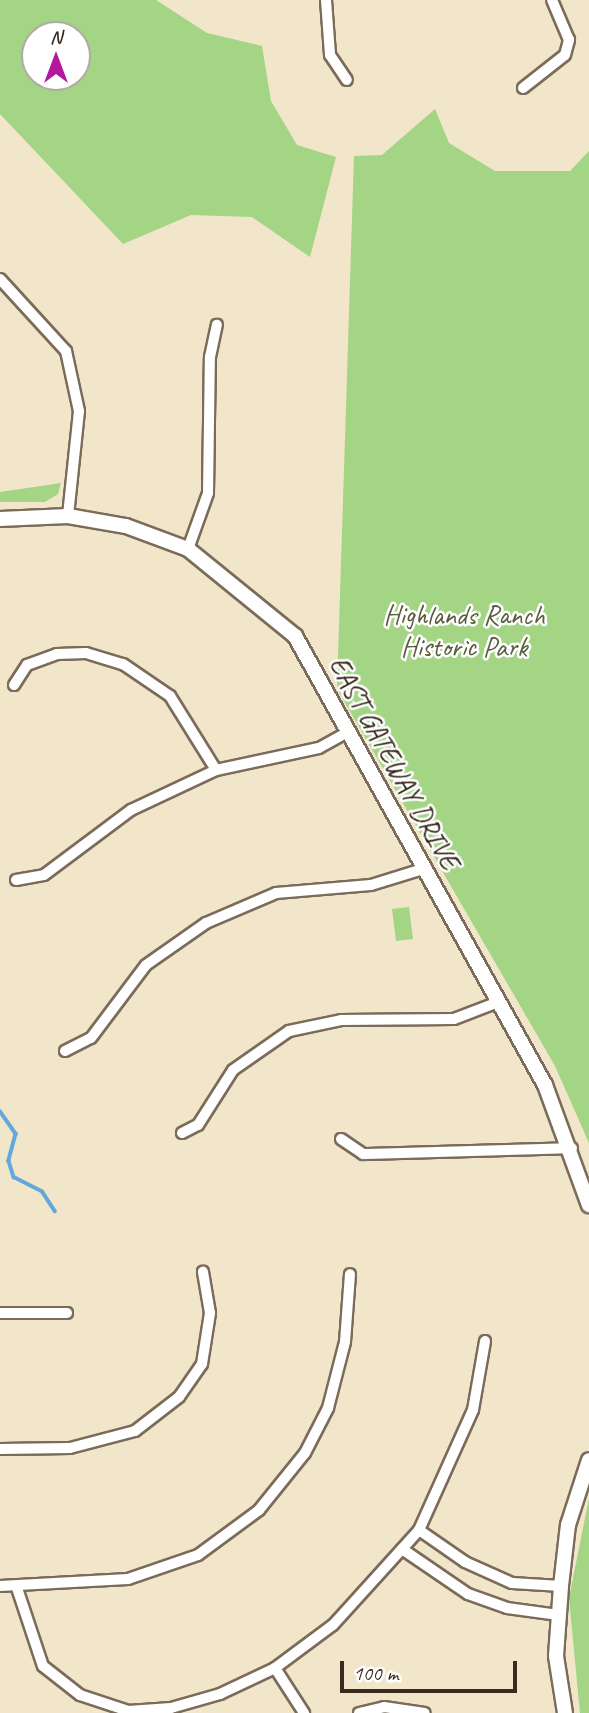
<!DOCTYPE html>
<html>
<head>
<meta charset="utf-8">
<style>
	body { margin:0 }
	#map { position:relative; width:589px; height:1713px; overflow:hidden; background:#f1e5ca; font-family:Caveat,sans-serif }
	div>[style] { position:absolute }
	.green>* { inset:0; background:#a3d584 }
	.stream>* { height:3.5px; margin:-1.75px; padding:0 1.75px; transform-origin:1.75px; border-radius:1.75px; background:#64a8d9 }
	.roads { filter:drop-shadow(2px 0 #7b6b5a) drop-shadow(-2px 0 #7b6b5a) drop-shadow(0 2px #7b6b5a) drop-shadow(0 -2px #7b6b5a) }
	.minor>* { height:10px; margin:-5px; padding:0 5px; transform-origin:5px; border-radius:5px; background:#fff }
	.tertiary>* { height:14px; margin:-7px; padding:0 7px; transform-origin:7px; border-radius:7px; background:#fff }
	span { translate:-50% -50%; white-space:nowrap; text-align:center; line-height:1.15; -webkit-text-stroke:5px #fff; paint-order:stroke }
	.park-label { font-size:28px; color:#5a5d3d }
	.street-label { font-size:28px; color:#3b2a1e }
	.north { position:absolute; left:21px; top:21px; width:70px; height:70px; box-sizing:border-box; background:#fff; border:2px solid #b1aaa5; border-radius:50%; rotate:0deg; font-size:19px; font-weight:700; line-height:28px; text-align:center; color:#3b2a1e }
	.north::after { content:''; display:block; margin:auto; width:24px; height:32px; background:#b5179e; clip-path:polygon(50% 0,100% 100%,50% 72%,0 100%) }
	.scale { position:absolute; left:340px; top:1661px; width:177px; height:32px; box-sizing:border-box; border:4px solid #3b2a1e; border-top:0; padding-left:9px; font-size:21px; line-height:24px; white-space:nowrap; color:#3b2a1e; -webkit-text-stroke:5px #fff; paint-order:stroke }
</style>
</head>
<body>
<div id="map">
	<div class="green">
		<i style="clip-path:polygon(evenodd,0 0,156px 0,207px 33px,262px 46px,271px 101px,297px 145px,336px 157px,310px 257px,252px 217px,191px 215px,123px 244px,0 114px,0 0,35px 35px,77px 35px,77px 77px,35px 77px,35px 35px)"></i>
		<i style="clip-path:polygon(435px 109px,449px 143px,495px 171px,570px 171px,589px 151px,589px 1143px,555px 1066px,337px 689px,354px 156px,382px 155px)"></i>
		<i style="clip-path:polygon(61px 483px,58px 494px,45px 502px,0 502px,0 492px)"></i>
		<i style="clip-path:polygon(409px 907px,413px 939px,396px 941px,392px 909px)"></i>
		<i style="clip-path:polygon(589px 1498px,589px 1713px,580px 1713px,569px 1598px)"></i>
	</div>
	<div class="stream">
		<i style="left:0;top:1111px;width:28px;rotate:55deg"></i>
		<i style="left:16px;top:1134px;width:28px;rotate:105deg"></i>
		<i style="left:9px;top:1161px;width:17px;rotate:73deg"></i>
		<i style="left:14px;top:1177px;width:31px;rotate:27deg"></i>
		<i style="left:42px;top:1191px;width:24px;rotate:57deg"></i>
	</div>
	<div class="roads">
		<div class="minor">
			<i style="left:326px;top:0;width:55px;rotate:85.8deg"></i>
			<i style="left:330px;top:55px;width:30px;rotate:56deg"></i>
			<i style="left:523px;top:88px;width:53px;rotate:-38.2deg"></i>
			<i style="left:565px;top:55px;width:16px;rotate:-75deg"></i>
			<i style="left:569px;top:40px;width:43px;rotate:-113deg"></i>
			<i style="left:0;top:279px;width:98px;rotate:47.5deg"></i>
			<i style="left:66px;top:351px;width:61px;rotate:77.8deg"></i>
			<i style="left:79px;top:411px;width:106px;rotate:96deg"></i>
			<i style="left:188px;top:549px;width:59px;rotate:-70.3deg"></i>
			<i style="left:208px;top:493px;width:136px;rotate:-89.2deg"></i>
			<i style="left:210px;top:357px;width:33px;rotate:-78deg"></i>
			<i style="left:14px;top:685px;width:24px;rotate:-57deg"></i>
			<i style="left:27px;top:665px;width:32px;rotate:-20deg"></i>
			<i style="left:57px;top:654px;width:29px;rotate:-2deg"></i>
			<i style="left:86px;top:653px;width:39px;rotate:17deg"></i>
			<i style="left:123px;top:664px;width:57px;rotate:34.2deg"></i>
			<i style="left:170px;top:696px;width:87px;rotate:58.1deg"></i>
			<i style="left:16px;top:880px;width:28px;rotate:-10deg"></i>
			<i style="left:44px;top:875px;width:109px;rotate:-36.8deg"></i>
			<i style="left:131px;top:810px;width:94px;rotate:-25.2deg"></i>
			<i style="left:216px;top:770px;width:105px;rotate:-12.1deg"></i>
			<i style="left:319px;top:748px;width:33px;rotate:-29deg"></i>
			<i style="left:65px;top:1051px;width:29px;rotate:-27deg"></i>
			<i style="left:91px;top:1038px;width:91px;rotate:-53deg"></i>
			<i style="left:146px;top:965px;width:73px;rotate:-35deg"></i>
			<i style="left:206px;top:923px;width:76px;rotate:-23.2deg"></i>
			<i style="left:276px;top:893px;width:95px;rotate:-4.8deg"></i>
			<i style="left:371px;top:885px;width:58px;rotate:-17.2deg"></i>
			<i style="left:182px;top:1133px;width:18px;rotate:-27deg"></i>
			<i style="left:198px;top:1125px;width:65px;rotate:-57.5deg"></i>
			<i style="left:233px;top:1070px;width:68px;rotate:-34.9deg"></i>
			<i style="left:289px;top:1031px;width:53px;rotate:-11.9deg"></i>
			<i style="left:341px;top:1020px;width:113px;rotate:-0.5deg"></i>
			<i style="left:454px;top:1019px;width:45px;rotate:-20.9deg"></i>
			<i style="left:341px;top:1139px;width:27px;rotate:34deg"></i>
			<i style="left:363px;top:1154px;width:209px;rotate:-1.6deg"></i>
			<i style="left:0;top:1313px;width:67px"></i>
			<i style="left:0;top:1449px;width:70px;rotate:-0.8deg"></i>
			<i style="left:70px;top:1448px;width:67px;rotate:-14.7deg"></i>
			<i style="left:135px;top:1431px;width:56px;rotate:-37.7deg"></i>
			<i style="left:179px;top:1397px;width:40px;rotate:-55.1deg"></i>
			<i style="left:202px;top:1364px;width:52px;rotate:-81.1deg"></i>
			<i style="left:210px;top:1313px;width:42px;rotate:-99.7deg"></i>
			<i style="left:419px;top:1530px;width:56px;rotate:34.8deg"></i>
			<i style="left:465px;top:1562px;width:51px;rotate:24.1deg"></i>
			<i style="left:512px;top:1583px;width:49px;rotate:3.5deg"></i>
			<i style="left:402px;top:1549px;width:80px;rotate:34.3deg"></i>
			<i style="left:468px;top:1594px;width:41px;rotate:19.7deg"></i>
			<i style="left:507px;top:1608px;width:52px;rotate:7.7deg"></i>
			<i style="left:0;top:1586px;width:128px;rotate:-3.1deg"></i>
			<i style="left:128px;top:1579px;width:74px;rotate:-18.9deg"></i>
			<i style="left:198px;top:1555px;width:76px;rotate:-36.4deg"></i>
			<i style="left:259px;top:1510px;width:73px;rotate:-51.1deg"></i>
			<i style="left:305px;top:1453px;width:51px;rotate:-62.9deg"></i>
			<i style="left:328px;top:1408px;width:68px;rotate:-75.6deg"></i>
			<i style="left:345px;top:1342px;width:68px;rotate:-85.8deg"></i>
			<i style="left:17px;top:1588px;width:82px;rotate:71.6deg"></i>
			<i style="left:43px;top:1666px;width:47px;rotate:38.1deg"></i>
			<i style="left:80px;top:1695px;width:51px;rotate:18.4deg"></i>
			<i style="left:128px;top:1711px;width:43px;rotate:-4deg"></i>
			<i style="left:171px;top:1708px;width:51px;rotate:-15.9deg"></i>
			<i style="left:220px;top:1694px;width:61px;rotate:-25.3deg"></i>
			<i style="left:275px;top:1668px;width:72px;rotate:-36.6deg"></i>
			<i style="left:333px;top:1625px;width:128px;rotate:-47.8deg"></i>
			<i style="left:419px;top:1530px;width:132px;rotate:-65.8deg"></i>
			<i style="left:473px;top:1410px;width:70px;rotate:-80.1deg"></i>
			<i style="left:275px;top:1668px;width:54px;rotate:57.2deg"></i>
			<i style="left:359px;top:1713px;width:26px;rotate:-13deg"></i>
			<i style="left:384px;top:1707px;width:41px;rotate:8.3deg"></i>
		</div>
		<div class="tertiary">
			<i style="left:0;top:519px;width:68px;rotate:-2.5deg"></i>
			<i style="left:68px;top:516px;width:59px;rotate:9.8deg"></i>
			<i style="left:126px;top:526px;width:66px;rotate:20.4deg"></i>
			<i style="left:188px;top:549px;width:138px;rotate:39.1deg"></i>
			<i style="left:295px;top:636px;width:514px;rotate:60.89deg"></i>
			<i style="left:545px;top:1085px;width:128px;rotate:69.9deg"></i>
			<i style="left:565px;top:1713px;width:58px;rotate:-99deg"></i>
			<i style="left:556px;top:1656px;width:70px;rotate:-85.9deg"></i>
			<i style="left:561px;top:1586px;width:61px;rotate:-83.5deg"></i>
			<i style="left:568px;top:1525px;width:68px;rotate:-72.1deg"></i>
		</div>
	</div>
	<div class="park-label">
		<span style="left:464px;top:631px">Highlands Ranch<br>Historic Park</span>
	</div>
	<div class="street-label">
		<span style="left:394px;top:763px;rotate:61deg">EAST GATEWAY DRIVE</span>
	</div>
	<div class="north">N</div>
	<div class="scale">100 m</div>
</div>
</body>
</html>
